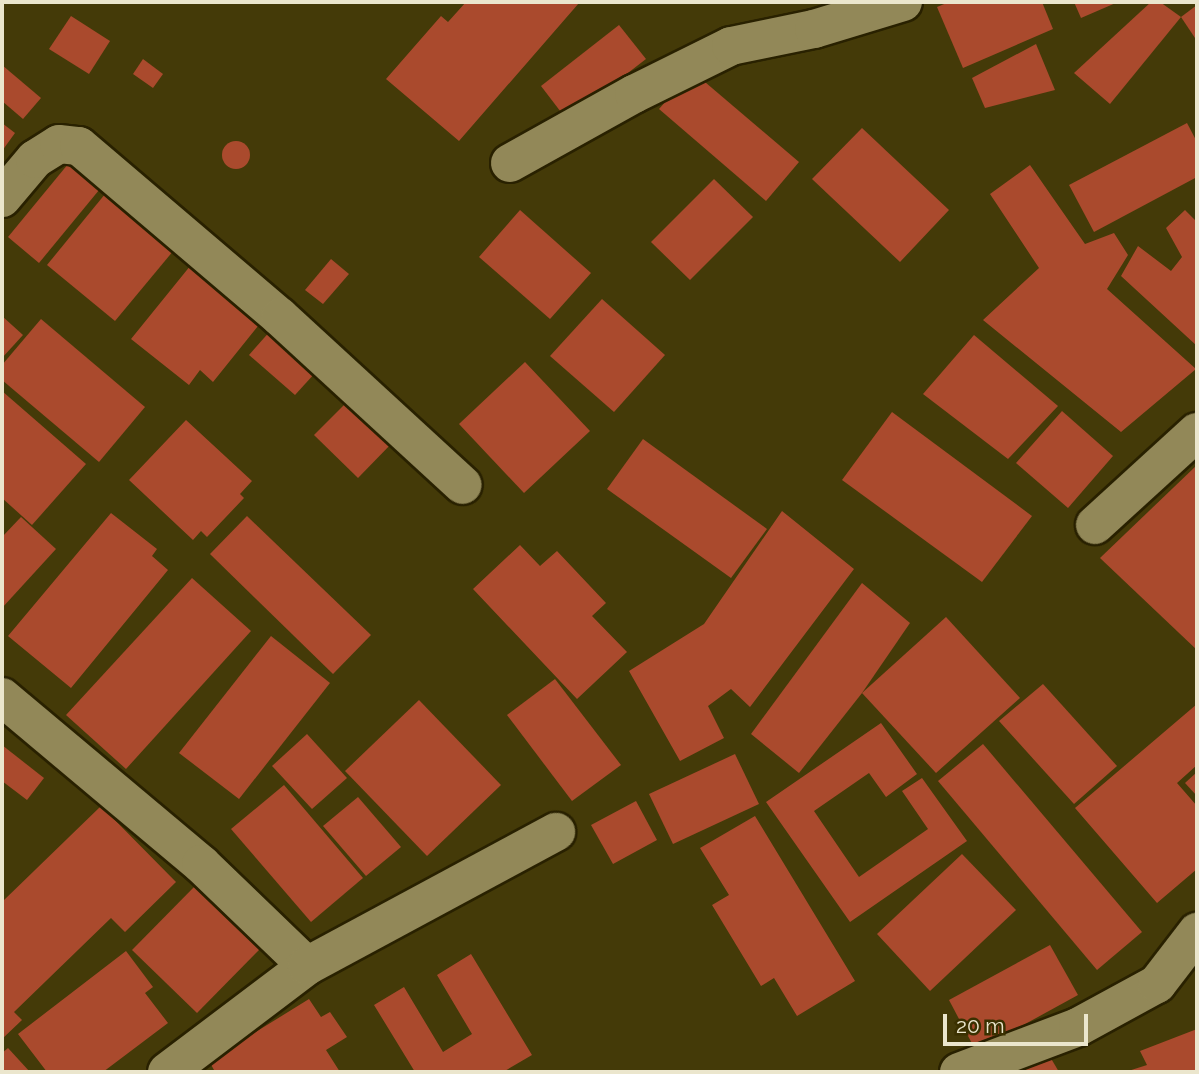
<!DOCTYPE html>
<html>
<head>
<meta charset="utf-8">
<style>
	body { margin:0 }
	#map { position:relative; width:1199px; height:1074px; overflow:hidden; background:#443a08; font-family:Raleway,sans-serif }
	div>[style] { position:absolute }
	.building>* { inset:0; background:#aa4a2d }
	.round { border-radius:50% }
	.roads { filter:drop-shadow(2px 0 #292100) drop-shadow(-2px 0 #292100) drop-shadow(0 2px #292100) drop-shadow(0 -2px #292100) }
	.minor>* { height:38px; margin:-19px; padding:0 19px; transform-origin:19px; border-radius:19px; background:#928858 }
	span { translate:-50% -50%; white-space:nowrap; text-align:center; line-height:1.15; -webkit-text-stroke:7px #3a3000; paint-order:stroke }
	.frame { position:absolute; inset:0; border:4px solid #ebe6cd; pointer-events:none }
	.scale { position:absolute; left:943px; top:1014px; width:145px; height:32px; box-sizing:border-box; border:4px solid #ebe6cd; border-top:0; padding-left:9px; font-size:21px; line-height:24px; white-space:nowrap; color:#ebe6cd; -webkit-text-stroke:5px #3a3000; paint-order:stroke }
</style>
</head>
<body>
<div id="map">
	<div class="building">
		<i style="clip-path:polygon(466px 2px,579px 3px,459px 141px,386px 79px,441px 16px,448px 22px)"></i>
		<i style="clip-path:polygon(949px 2px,1042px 2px,1053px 29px,963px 68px,937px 7px)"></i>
		<i style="clip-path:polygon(1074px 2px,1118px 2px,1081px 18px)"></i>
		<i style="clip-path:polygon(1151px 2px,1160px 2px,1181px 17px,1110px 104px,1074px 73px)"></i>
		<i style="clip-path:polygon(1197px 5px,1197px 41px,1181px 17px)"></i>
		<i style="clip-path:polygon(71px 16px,110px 41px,89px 74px,49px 49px)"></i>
		<i style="clip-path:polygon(619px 25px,646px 59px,567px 120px,541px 86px)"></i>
		<i style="clip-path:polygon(1036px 44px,1055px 90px,985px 108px,972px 78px)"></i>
		<i style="clip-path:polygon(143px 59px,163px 74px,153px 88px,133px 74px)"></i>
		<i style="clip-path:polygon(2px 65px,41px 98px,23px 119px,2px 101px)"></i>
		<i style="clip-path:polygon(692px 71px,799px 162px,766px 201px,659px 109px)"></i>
		<i style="clip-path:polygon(2px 123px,15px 133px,2px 151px)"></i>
		<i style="clip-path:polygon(1187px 123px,1197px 142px,1197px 177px,1094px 232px,1069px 185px)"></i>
		<i style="clip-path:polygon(862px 128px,949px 210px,900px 262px,812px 179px)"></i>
		<i class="round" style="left:222px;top:141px;width:28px;height:28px"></i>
		<i style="clip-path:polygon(73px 158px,104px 184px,39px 263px,8px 237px)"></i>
		<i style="clip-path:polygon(1030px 165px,1085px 244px,1114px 233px,1128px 255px,1107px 289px,1196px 369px,1121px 432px,983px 320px,1039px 268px,990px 194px)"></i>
		<i style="clip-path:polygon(714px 179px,753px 217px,690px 280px,651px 242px)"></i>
		<i style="clip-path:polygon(110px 188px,179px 244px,115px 321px,47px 265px)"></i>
		<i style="clip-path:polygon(520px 210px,591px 273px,550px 319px,479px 257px)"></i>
		<i style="clip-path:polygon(1185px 210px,1197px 222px,1197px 346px,1121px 276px,1138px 246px,1171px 271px,1182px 257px,1166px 228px)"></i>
		<i style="clip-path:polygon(331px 259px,349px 274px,323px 304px,305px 290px)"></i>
		<i style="clip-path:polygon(195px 260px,266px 316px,213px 382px,200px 370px,189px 385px,131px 339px)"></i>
		<i style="clip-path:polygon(602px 299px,665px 355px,614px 412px,550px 356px)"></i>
		<i style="clip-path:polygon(2px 316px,23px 335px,2px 358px)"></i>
		<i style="clip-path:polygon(41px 319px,145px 407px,99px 462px,2px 380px,2px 365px)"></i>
		<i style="clip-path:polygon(280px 320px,326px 361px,295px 395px,249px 355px)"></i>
		<i style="clip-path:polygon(974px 335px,1058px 406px,1008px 459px,923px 394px)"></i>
		<i style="clip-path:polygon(525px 362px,590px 431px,524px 493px,459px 424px)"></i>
		<i style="clip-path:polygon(2px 391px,86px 464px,32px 525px,2px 498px)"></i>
		<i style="clip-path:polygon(351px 398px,394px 441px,358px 478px,314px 435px)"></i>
		<i style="clip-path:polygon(1062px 411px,1113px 456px,1068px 508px,1016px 463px)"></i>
		<i style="clip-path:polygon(892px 412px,1032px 516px,982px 582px,842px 480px)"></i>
		<i style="clip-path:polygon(186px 420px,252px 481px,240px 494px,244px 498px,207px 537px,201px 531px,193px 540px,129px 480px)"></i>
		<i style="clip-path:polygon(643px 439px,767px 529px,731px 578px,607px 489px)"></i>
		<i style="clip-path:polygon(1197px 465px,1197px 650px,1100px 558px)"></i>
		<i style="clip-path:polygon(782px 511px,854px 569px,750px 707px,731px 689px,708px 706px,724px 738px,680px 761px,629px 671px,704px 624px)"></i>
		<i style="clip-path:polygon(111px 513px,157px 549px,152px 556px,168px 570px,71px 688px,8px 636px)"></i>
		<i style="clip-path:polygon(247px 516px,371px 635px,333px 674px,210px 554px)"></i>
		<i style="clip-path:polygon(21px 517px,56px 549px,2px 608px,2px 537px)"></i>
		<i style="clip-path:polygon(520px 545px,540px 566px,557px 551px,606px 603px,592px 616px,627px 652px,577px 699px,473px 589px)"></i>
		<i style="clip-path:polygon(192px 578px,251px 631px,126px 769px,66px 715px)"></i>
		<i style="clip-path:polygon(862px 583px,910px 623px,862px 693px,799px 773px,751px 734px)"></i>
		<i style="clip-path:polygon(946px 617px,1020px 698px,936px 773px,862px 693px)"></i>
		<i style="clip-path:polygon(271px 636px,330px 683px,239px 799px,179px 753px)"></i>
		<i style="clip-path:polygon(555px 679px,621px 765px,572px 801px,507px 715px)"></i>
		<i style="clip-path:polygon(1043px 684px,1117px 766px,1074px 804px,999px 721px)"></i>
		<i style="clip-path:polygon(419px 700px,501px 785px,427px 856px,345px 771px)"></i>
		<i style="clip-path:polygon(1197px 704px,1197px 765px,1177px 783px,1197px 806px,1197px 869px,1157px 903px,1075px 808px)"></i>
		<i style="clip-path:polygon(881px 723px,917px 774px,886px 797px,869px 773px,814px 811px,859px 877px,928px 829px,902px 791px,922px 778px,967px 841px,850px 922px,766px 802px)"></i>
		<i style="clip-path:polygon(307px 734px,347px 778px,312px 809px,272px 766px)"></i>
		<i style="clip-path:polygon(983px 744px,1142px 932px,1097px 970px,938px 781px)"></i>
		<i style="clip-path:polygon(2px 745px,44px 778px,27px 800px,2px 781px)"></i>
		<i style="clip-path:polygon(735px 754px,759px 804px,673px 844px,649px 794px)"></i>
		<i style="clip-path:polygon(1197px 772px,1197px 796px,1185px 783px)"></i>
		<i style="clip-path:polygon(284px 785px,363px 878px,311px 922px,231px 829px)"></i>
		<i style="clip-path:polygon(358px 797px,401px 847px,366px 876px,323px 826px)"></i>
		<i style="clip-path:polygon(636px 801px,657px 840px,613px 864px,591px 825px)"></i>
		<i style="clip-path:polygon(101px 806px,176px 882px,125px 932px,111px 918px,14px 1012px,22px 1020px,2px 1039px,2px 902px)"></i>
		<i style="clip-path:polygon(755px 816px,855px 981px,797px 1016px,774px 978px,761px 986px,712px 905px,729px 895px,700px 848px)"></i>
		<i style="clip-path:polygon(962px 854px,1016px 910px,930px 991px,877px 934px)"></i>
		<i style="clip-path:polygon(195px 886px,260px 949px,197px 1013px,132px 950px)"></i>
		<i style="clip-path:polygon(1050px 945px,1078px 995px,976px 1051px,949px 1000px)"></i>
		<i style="clip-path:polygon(126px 951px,153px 987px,145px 993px,168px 1023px,103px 1072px,47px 1072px,18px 1034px)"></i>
		<i style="clip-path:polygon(471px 954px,532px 1055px,503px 1072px,415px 1072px,374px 1005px,404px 987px,443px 1052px,472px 1034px,437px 975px)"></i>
		<i style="clip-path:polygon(309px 999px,321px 1017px,330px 1012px,347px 1037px,326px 1050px,340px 1072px,210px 1072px,214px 1070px,209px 1061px)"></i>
		<i style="clip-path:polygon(1197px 1029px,1197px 1072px,1125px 1072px,1147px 1065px,1140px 1051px)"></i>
		<i style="clip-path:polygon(8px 1048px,30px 1072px,2px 1072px,2px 1053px)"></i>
		<i style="clip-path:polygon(1049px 1055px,1059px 1072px,1011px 1072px)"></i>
	</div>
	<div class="roads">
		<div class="minor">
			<i style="left:510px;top:163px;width:142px;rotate:-29.1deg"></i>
			<i style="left:634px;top:94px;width:108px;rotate:-26.3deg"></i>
			<i style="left:731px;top:46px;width:85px;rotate:-11.6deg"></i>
			<i style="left:814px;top:29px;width:93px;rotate:-16.9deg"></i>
			<i style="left:2px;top:198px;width:51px;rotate:-49.8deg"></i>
			<i style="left:35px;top:159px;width:28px;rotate:-32deg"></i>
			<i style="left:59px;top:144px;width:20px;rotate:6deg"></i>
			<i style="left:79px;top:146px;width:264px;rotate:40.4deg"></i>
			<i style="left:280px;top:317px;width:248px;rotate:42.6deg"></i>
			<i style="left:1095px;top:525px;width:138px;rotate:-42.4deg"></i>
			<i style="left:2px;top:697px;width:260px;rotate:40deg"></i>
			<i style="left:201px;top:864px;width:147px;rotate:43.9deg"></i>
			<i style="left:167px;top:1072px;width:176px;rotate:-37.1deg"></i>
			<i style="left:307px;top:966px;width:283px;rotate:-28.3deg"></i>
			<i style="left:959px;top:1072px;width:127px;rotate:-20.7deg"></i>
			<i style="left:1078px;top:1027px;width:90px;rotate:-28.6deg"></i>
			<i style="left:1157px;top:984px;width:66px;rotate:-52.4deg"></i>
		</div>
	</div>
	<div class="frame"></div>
	<div class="scale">20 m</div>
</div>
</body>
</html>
